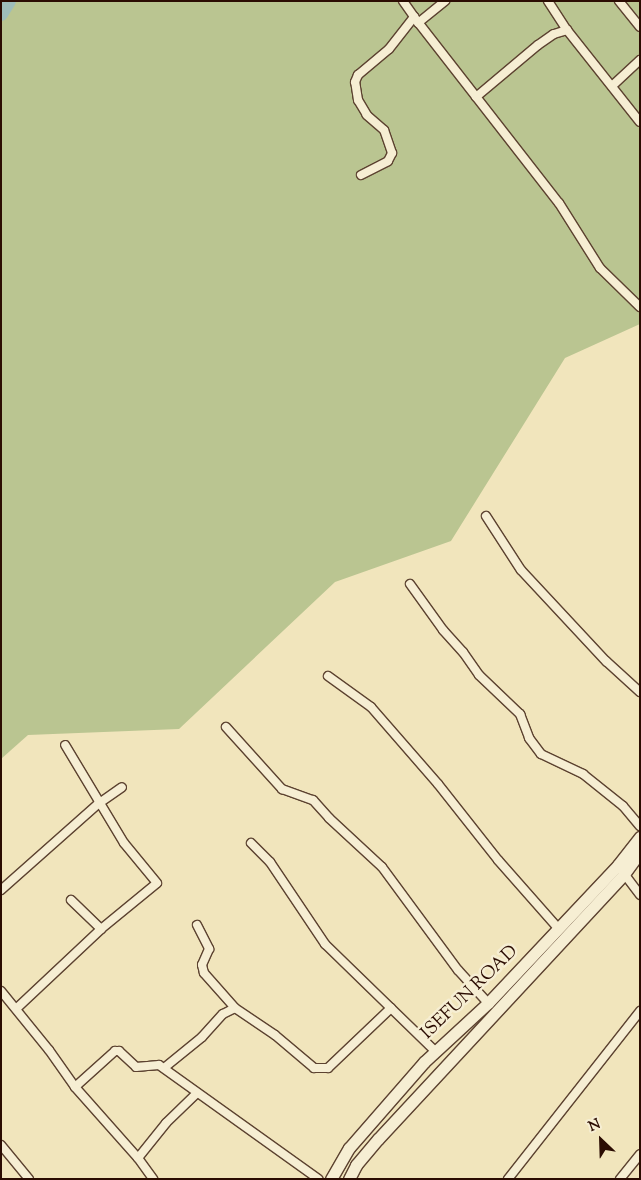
<!DOCTYPE html>
<html>
<head>
<meta charset="utf-8">
<style>
	body { margin:0 }
	#map { position:relative; width:641px; height:1180px; overflow:hidden; background:#f1e5bc; font-family:"Sorts Mill Goudy",serif }
	div>[style] { position:absolute }
	.green>* { inset:0; background:#bac591 }
	.river>* { height:14px; margin:-7px; padding:0 7px; transform-origin:7px; border-radius:7px; background:#9ebdba }
	.roads { filter:drop-shadow(1px 0 #5c4230) drop-shadow(-1px 0 #5c4230) drop-shadow(0 1px #5c4230) drop-shadow(0 -1px #5c4230) }
	.street>* { height:8px; margin:-4px; padding:0 4px; transform-origin:4px; border-radius:4px; background:#f6eed3 }
	.secondary>* { height:11px; margin:-5.5px; padding:0 5.5px; transform-origin:5.5px; border-radius:5.5px; background:#f6eed3 }
	span { translate:-50% -50%; white-space:nowrap; text-align:center; line-height:1.15; -webkit-text-stroke:5px #f6eed3; paint-order:stroke }
	.street-label { font-size:18px; color:#2b0c02 }
	.frame { position:absolute; inset:0; border:2px solid #2b0c02; pointer-events:none }
	.north { position:absolute; left:576px; top:1115px; width:50px; height:50px; -webkit-text-stroke:4px #f6eed3; paint-order:stroke; rotate:336deg; font-size:14px; font-weight:700; line-height:20px; text-align:center; color:#2b0c02 }
	.north::after { content:''; display:block; margin:auto; width:18px; height:22px; background:#2b0c02; clip-path:polygon(50% 0,100% 100%,50% 72%,0 100%) }
</style>
</head>
<body>
<div id="map">
	<div class="green">
		<i style="clip-path:polygon(1px 1px,640px 1px,640px 324px,565px 358px,451px 541px,335px 582px,179px 729px,28px 735px,1px 759px)"></i>
	</div>
	<div class="river">
		<i style="left:1px;top:14px;width:15px;rotate:-58deg"></i>
	</div>
	<div class="roads">
		<div class="street">
			<i style="left:403px;top:1px;width:19px;rotate:55deg"></i>
			<i style="left:548px;top:1px;width:35px;rotate:57deg"></i>
			<i style="left:567px;top:30px;width:117px;rotate:51.6deg"></i>
			<i style="left:619px;top:1px;width:33px;rotate:51deg"></i>
			<i style="left:418px;top:23px;width:35px;rotate:-39deg"></i>
			<i style="left:612px;top:86px;width:38px;rotate:-43deg"></i>
			<i style="left:476px;top:97px;width:81px;rotate:-40deg"></i>
			<i style="left:538px;top:45px;width:19px;rotate:-35deg"></i>
			<i style="left:554px;top:34px;width:14px;rotate:-17deg"></i>
			<i style="left:361px;top:175px;width:30px;rotate:-27deg"></i>
			<i style="left:388px;top:161px;width:9px;rotate:-63deg"></i>
			<i style="left:392px;top:153px;width:24px;rotate:-109deg"></i>
			<i style="left:384px;top:130px;width:23px;rotate:-139deg"></i>
			<i style="left:367px;top:115px;width:17px;rotate:-121deg"></i>
			<i style="left:358px;top:100px;width:18px;rotate:-99deg"></i>
			<i style="left:355px;top:82px;width:8px;rotate:-67deg"></i>
			<i style="left:358px;top:75px;width:40px;rotate:-40deg"></i>
			<i style="left:389px;top:49px;width:41px;rotate:-52deg"></i>
			<i style="left:414px;top:17px;width:236px;rotate:52.1deg"></i>
			<i style="left:559px;top:203px;width:77px;rotate:57.8deg"></i>
			<i style="left:600px;top:268px;width:56px;rotate:44.3deg"></i>
			<i style="left:486px;top:516px;width:64px;rotate:57.1deg"></i>
			<i style="left:521px;top:570px;width:125px;rotate:47deg"></i>
			<i style="left:606px;top:661px;width:46px;rotate:42.4deg"></i>
			<i style="left:410px;top:584px;width:57px;rotate:54.3deg"></i>
			<i style="left:443px;top:630px;width:30px;rotate:48deg"></i>
			<i style="left:463px;top:652px;width:28px;rotate:55deg"></i>
			<i style="left:479px;top:675px;width:57px;rotate:43.6deg"></i>
			<i style="left:520px;top:714px;width:26px;rotate:69deg"></i>
			<i style="left:529px;top:738px;width:20px;rotate:53deg"></i>
			<i style="left:541px;top:754px;width:47px;rotate:25.5deg"></i>
			<i style="left:583px;top:774px;width:51px;rotate:38.7deg"></i>
			<i style="left:623px;top:806px;width:26px;rotate:50deg"></i>
			<i style="left:328px;top:676px;width:53px;rotate:35.8deg"></i>
			<i style="left:371px;top:707px;width:102px;rotate:49deg"></i>
			<i style="left:438px;top:784px;width:97px;rotate:51.7deg"></i>
			<i style="left:498px;top:860px;width:91px;rotate:48.6deg"></i>
			<i style="left:226px;top:727px;width:84px;rotate:47.9deg"></i>
			<i style="left:282px;top:789px;width:33px;rotate:20deg"></i>
			<i style="left:313px;top:800px;width:24px;rotate:48deg"></i>
			<i style="left:329px;top:818px;width:72px;rotate:42.8deg"></i>
			<i style="left:382px;top:867px;width:128px;rotate:53.6deg"></i>
			<i style="left:458px;top:970px;width:45px;rotate:47.7deg"></i>
			<i style="left:251px;top:843px;width:27px;rotate:45deg"></i>
			<i style="left:270px;top:862px;width:99px;rotate:56.1deg"></i>
			<i style="left:325px;top:944px;width:153px;rotate:44.2deg"></i>
			<i style="left:622px;top:871px;width:30px;rotate:53deg"></i>
			<i style="left:1px;top:890px;width:130px;rotate:-41.6deg"></i>
			<i style="left:98px;top:804px;width:29px;rotate:-35deg"></i>
			<i style="left:71px;top:900px;width:42px;rotate:44deg"></i>
			<i style="left:197px;top:925px;width:27px;rotate:63deg"></i>
			<i style="left:209px;top:949px;width:17px;rotate:114deg"></i>
			<i style="left:202px;top:965px;width:8px;rotate:76deg"></i>
			<i style="left:204px;top:973px;width:47px;rotate:48.5deg"></i>
			<i style="left:235px;top:1008px;width:48px;rotate:34deg"></i>
			<i style="left:275px;top:1035px;width:51px;rotate:40.2deg"></i>
			<i style="left:314px;top:1068px;width:14px"></i>
			<i style="left:328px;top:1068px;width:87px;rotate:-43.6deg"></i>
			<i style="left:1px;top:991px;width:76px;rotate:50.9deg"></i>
			<i style="left:49px;top:1050px;width:45px;rotate:54.9deg"></i>
			<i style="left:75px;top:1087px;width:95px;rotate:48.4deg"></i>
			<i style="left:138px;top:1158px;width:26px;rotate:54deg"></i>
			<i style="left:17px;top:1008px;width:115px;rotate:-43.2deg"></i>
			<i style="left:101px;top:929px;width:72px;rotate:-39.4deg"></i>
			<i style="left:157px;top:883px;width:52px;rotate:-129.5deg"></i>
			<i style="left:124px;top:843px;width:114px;rotate:-121deg"></i>
			<i style="left:164px;top:1068px;width:49px;rotate:-39.2deg"></i>
			<i style="left:202px;top:1037px;width:31px;rotate:-48deg"></i>
			<i style="left:223px;top:1014px;width:13px;rotate:-27deg"></i>
			<i style="left:75px;top:1087px;width:54px;rotate:-42deg"></i>
			<i style="left:115px;top:1051px;width:4px"></i>
			<i style="left:119px;top:1051px;width:23px;rotate:43deg"></i>
			<i style="left:136px;top:1067px;width:23px;rotate:-5deg"></i>
			<i style="left:159px;top:1065px;width:196px;rotate:35.6deg"></i>
			<i style="left:1px;top:1145px;width:44px;rotate:50.5deg"></i>
			<i style="left:138px;top:1158px;width:45px;rotate:-51.3deg"></i>
			<i style="left:166px;top:1123px;width:43px;rotate:-44.1deg"></i>
			<i style="left:508px;top:1179px;width:214px;rotate:-51.8deg"></i>
			<i style="left:620px;top:1179px;width:32px;rotate:-51deg"></i>
		</div>
		<div class="secondary">
			<i style="left:331px;top:1179px;width:36px;rotate:-60deg"></i>
			<i style="left:349px;top:1148px;width:114px;rotate:-48.9deg"></i>
			<i style="left:424px;top:1062px;width:87px;rotate:-42.7deg"></i>
			<i style="left:488px;top:1003px;width:190px;rotate:-46.7deg"></i>
			<i style="left:618px;top:865px;width:36px;rotate:-52deg"></i>
			<i style="left:349px;top:1179px;width:16px;rotate:-63deg"></i>
			<i style="left:356px;top:1165px;width:34px;rotate:-50deg"></i>
			<i style="left:378px;top:1139px;width:362px;rotate:-47.1deg"></i>
			<i style="left:624px;top:874px;width:27px;rotate:-54deg"></i>
		</div>
	</div>
	<div class="street-label">
		<span style="left:470px;top:993px;rotate:-44deg">ISEFUN ROAD</span>
	</div>
	<div class="frame"></div>
	<div class="north">N</div>
</div>
</body>
</html>
